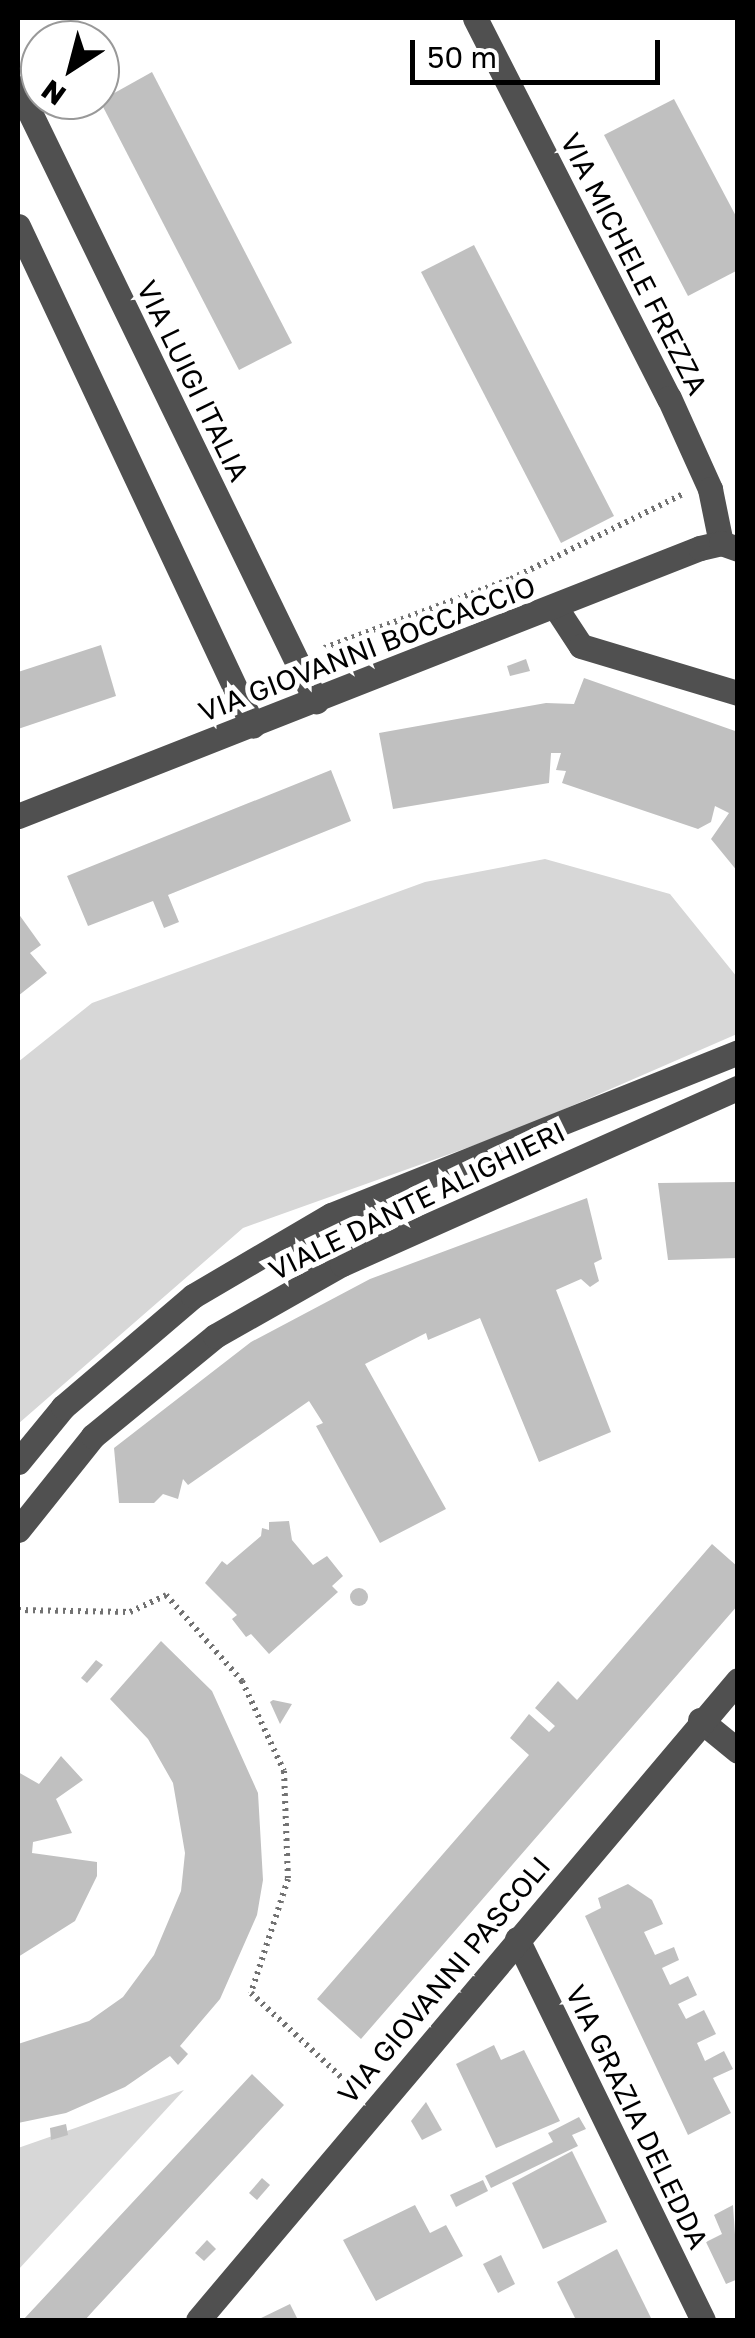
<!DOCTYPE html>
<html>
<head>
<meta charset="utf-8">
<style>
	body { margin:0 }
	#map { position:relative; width:755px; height:2338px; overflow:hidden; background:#fff; font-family:"Golos Text",sans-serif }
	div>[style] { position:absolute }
	.green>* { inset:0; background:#d7d7d7 }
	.building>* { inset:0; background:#c0c0c0 }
	.round { border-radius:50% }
	.path>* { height:6px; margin-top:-3px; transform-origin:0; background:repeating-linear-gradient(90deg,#727272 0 2.5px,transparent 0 7.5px) }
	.minor>* { height:25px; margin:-12.5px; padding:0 12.5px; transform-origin:12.5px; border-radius:12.5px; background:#505050 }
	span { translate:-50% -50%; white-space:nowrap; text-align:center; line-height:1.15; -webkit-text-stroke:10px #fff; paint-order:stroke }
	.street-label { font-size:28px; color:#000 }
	.frame { position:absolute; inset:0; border:20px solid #000; pointer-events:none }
	.north { position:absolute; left:20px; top:20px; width:100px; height:100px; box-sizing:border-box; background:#fff; border:2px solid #999; border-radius:50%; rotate:216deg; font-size:28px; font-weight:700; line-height:40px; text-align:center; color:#000 }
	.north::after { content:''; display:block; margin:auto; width:35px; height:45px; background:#000; clip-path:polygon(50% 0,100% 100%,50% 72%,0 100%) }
	.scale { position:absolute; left:410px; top:40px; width:250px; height:45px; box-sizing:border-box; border:5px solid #000; border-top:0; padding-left:12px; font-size:30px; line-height:35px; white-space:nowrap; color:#000; -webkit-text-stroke:8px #fff; paint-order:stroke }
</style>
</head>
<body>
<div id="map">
	<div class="green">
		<i style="clip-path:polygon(545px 859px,670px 894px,737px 977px,737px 1034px,514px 1131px,243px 1228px,18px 1424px,18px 1062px,92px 1003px,425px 882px)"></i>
		<i style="clip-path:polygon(184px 2090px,18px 2270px,18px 2148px)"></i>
	</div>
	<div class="building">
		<i style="clip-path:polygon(152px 72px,292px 343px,239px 370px,100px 101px)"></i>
		<i style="clip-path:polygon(674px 99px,738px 220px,738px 270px,688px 296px,604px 135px)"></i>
		<i style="clip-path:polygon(474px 245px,614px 516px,561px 543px,421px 272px)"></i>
		<i style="clip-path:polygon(101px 645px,116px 696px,18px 729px,18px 672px)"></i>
		<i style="clip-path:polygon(526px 659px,530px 671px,510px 676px,507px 666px)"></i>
		<i style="clip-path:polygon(584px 678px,738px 732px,738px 872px,711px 839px,729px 813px,715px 806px,711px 822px,698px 829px,562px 783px,566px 771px,556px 770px,561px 753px,551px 753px,549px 783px,393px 809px,379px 733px,546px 703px,574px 704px)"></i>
		<i style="clip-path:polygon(331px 770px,351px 821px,168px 895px,179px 922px,164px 928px,153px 901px,88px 926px,67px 876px)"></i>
		<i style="clip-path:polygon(18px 913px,41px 945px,30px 953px,47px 973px,18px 996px)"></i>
		<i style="clip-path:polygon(738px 1182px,738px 1258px,668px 1260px,658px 1183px)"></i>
		<i style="clip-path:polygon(587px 1198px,602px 1259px,594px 1263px,599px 1281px,590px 1287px,581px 1279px,556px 1290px,611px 1432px,539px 1462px,480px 1318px,428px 1340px,426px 1333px,365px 1364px,446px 1509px,380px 1543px,316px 1426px,323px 1423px,309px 1401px,188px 1485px,183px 1479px,178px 1499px,163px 1494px,154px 1503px,119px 1503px,114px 1448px,251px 1342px,370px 1279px)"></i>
		<i style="clip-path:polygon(289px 1521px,292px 1540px,313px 1565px,327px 1556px,343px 1576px,332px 1586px,338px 1592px,269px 1654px,251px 1634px,246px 1637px,232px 1619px,237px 1615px,205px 1583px,222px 1561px,227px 1565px,261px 1536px,262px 1528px,269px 1530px,269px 1522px)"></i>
		<i style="clip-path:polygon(712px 1544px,738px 1567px,738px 1605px,361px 2039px,317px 1999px,529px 1755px,510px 1738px,529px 1714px,549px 1732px,555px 1726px,535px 1708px,558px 1681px,577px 1700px)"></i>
		<i class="round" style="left:350px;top:1588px;width:18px;height:18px"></i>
		<i style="clip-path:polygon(161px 1641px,212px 1691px,258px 1793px,263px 1880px,257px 1915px,220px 1999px,180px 2046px,188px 2054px,178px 2065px,170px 2056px,125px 2087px,66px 2113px,18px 2123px,18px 2044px,89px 2021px,123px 1997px,154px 1955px,181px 1891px,185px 1853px,173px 1783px,148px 1739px,110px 1699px)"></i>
		<i style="clip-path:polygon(96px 1660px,103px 1665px,87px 1683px,81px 1678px)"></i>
		<i style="clip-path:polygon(273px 1700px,292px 1704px,280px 1724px,270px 1702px)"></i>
		<i style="clip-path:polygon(61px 1756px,83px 1780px,56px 1799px,72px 1833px,33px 1842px,32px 1853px,97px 1862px,97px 1876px,75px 1921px,18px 1957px,18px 1772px,39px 1784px)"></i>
		<i style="clip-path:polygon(628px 1884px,652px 1900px,663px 1924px,644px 1932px,655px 1955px,674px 1947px,679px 1960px,662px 1968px,670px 1985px,688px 1976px,697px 1995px,678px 2004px,686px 2019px,704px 2010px,716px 2034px,697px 2043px,705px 2061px,724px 2051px,733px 2069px,713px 2078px,731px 2113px,688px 2135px,585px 1916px,601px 1908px,598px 1898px)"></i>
		<i style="clip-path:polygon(494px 2045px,501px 2060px,524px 2050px,560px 2121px,496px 2148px,456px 2064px)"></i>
		<i style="clip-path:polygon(252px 2074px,284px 2105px,94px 2310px,85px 2320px,23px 2320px)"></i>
		<i style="clip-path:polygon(426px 2102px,442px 2130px,422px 2140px,411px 2121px)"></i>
		<i style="clip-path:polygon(579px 2117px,586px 2129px,572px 2135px,578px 2146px,491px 2188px,485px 2176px,553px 2142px,548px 2133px)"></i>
		<i style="clip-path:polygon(66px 2124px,68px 2135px,51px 2140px,50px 2128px)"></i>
		<i style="clip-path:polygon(572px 2151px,607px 2222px,543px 2249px,512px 2183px)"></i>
		<i style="clip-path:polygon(262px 2178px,270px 2185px,257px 2200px,249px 2193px)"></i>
		<i style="clip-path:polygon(483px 2180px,488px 2191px,456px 2207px,450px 2195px)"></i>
		<i style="clip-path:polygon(415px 2205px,430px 2233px,446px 2225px,463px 2256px,376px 2301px,343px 2240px)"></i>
		<i style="clip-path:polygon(733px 2205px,738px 2279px,726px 2284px,706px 2242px,722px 2234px,714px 2215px)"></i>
		<i style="clip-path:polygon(207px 2240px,216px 2249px,204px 2261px,195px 2253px)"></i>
		<i style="clip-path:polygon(617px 2249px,652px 2320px,576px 2320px,557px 2282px)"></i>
		<i style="clip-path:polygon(501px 2255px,515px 2284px,498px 2293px,483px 2264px)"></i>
		<i style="clip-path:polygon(290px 2304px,298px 2320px,257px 2320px)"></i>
	</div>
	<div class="path">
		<i style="left:324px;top:648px;width:199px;rotate:-20.3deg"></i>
		<i style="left:511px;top:579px;width:192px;rotate:-26.3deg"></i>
		<i style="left:18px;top:1610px;width:112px;rotate:1deg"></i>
		<i style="left:130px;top:1612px;width:40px;rotate:-25deg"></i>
		<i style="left:166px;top:1595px;width:115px;rotate:48.5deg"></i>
		<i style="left:242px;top:1681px;width:99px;rotate:65deg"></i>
		<i style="left:284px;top:1771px;width:108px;rotate:87.9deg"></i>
		<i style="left:288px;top:1879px;width:120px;rotate:108deg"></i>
		<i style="left:251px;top:1993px;width:144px;rotate:43deg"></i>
	</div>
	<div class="minor">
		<i style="left:475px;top:18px;width:427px;rotate:63deg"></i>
		<i style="left:669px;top:398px;width:100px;rotate:65.7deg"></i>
		<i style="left:710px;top:489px;width:55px;rotate:78.5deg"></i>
		<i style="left:18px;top:88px;width:682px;rotate:64.07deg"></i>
		<i style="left:18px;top:226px;width:552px;rotate:64.83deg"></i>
		<i style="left:556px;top:608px;width:45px;rotate:56.7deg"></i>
		<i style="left:581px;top:646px;width:164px;rotate:16.7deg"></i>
		<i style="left:18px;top:816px;width:733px;rotate:-21.45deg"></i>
		<i style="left:700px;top:548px;width:22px;rotate:-13deg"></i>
		<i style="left:721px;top:543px;width:18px;rotate:19deg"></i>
		<i style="left:18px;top:1462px;width:71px;rotate:-50.7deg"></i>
		<i style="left:63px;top:1407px;width:171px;rotate:-40.5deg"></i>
		<i style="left:193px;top:1296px;width:160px;rotate:-30.4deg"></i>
		<i style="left:331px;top:1215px;width:438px;rotate:-21.8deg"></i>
		<i style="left:18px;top:1530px;width:120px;rotate:-51.4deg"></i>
		<i style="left:93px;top:1436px;width:158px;rotate:-39.3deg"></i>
		<i style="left:215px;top:1336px;width:146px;rotate:-29.6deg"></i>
		<i style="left:342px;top:1264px;width:433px;rotate:-24deg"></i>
		<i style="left:700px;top:1720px;width:49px;rotate:39.2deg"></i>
		<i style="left:517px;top:1939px;width:424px;rotate:64deg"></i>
		<i style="left:198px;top:2320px;width:837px;rotate:-49.84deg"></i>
	</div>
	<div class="street-label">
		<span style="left:634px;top:264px;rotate:63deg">VIA MICHELE FREZZA</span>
		<span style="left:193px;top:381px;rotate:64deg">VIA LUIGI ITALIA</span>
		<span style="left:367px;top:649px;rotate:-21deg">VIA GIOVANNI BOCCACCIO</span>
		<span style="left:417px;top:1201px;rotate:-26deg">VIALE DANTE ALIGHIERI</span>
		<span style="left:444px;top:1980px;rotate:-50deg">VIA GIOVANNI PASCOLI</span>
		<span style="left:637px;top:2117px;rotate:64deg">VIA GRAZIA DELEDDA</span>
	</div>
	<div class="frame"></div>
	<div class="north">N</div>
	<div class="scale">50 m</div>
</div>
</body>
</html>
